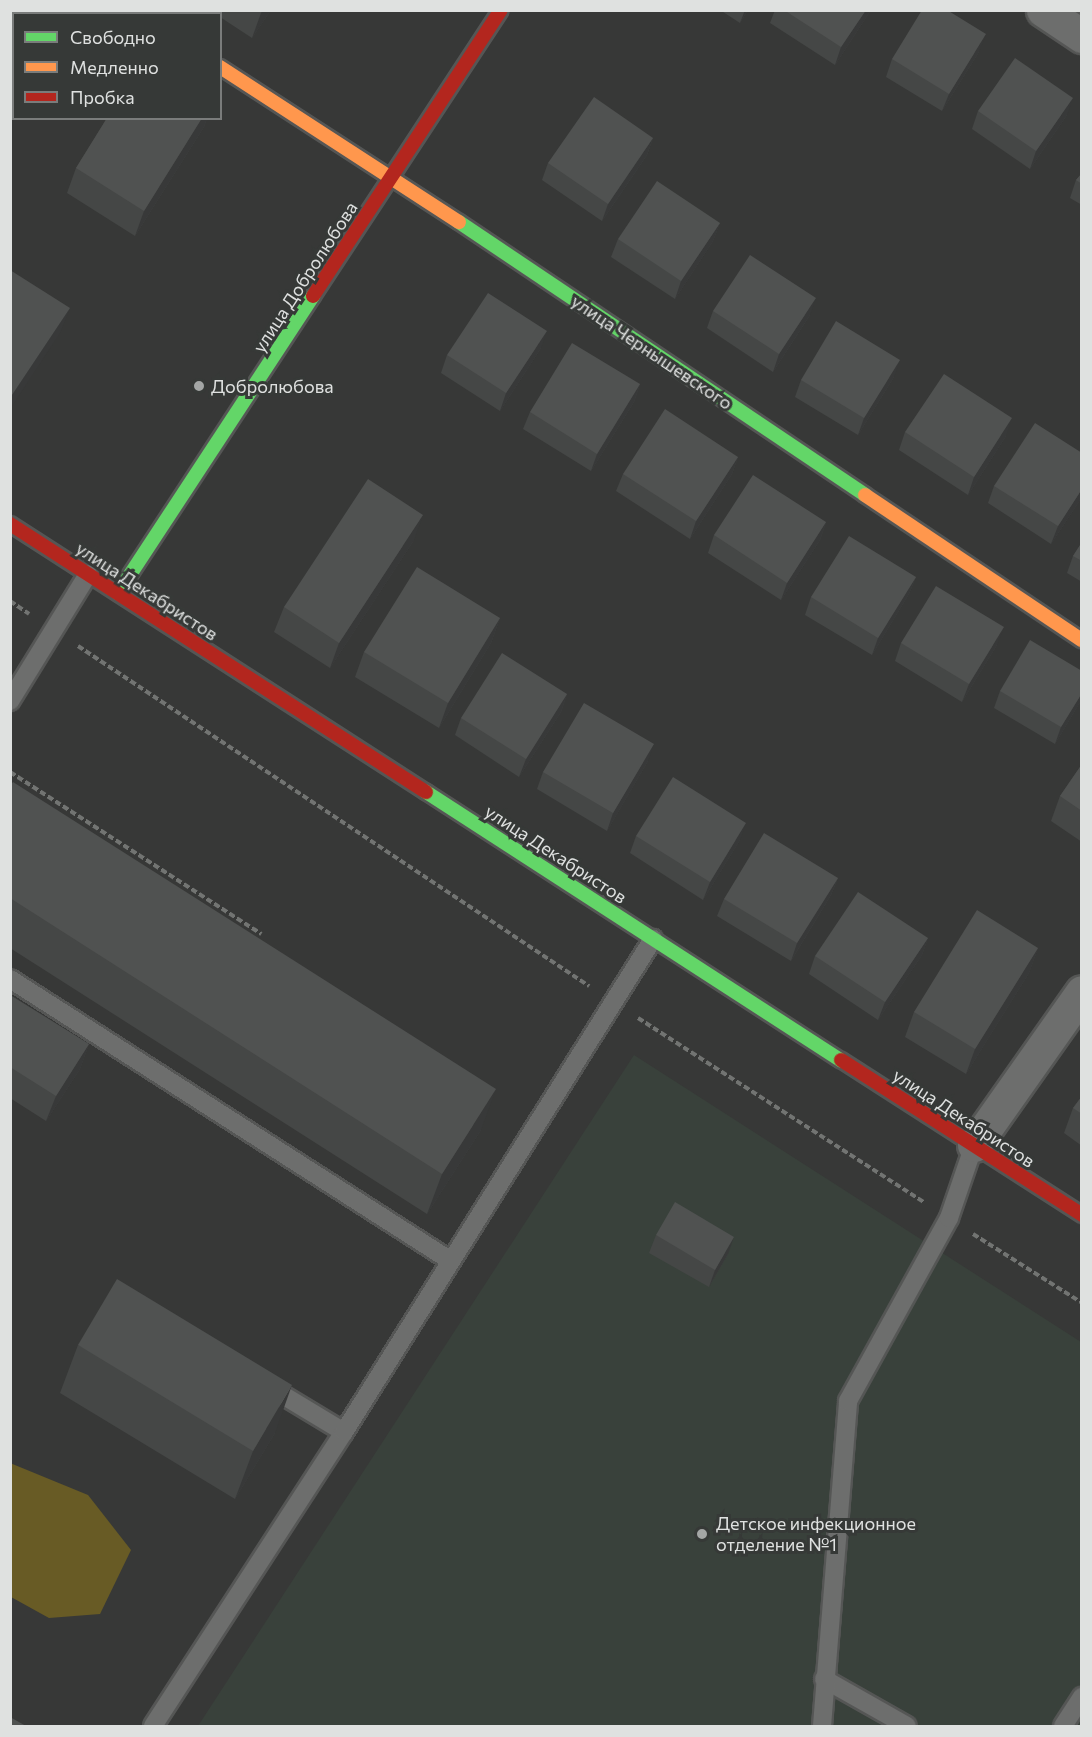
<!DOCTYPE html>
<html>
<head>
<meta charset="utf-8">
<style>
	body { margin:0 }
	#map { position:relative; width:1092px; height:1737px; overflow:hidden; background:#373837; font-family:Commissioner,sans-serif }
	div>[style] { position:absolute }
	.built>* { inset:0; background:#39413b }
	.green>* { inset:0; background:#685b25 }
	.path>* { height:4px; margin-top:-2px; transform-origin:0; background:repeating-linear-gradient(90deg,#727472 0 6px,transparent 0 9px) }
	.roads { filter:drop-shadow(2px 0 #555655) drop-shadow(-2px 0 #555655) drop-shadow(0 2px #555655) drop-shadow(0 -2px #555655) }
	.lane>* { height:18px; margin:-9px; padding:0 9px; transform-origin:9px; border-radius:9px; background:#6d6e6d }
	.street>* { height:33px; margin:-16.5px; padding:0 16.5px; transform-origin:16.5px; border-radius:16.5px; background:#6d6e6d }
	.fast>* { height:14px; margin:-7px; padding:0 7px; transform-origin:7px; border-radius:7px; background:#63d668 }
	.slow>* { height:14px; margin:-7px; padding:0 7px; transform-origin:7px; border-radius:7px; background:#ff974d }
	.jam>* { height:14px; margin:-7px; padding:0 7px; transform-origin:7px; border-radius:7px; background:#b3261e }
	.wall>* { inset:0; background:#454746 }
	.shaded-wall>* { inset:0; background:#383939 }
	.building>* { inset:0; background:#505251 }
	.dots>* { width:16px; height:16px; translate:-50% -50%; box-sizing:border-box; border:3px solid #363937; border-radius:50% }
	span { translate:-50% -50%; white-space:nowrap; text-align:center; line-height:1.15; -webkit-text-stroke:6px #363937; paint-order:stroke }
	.street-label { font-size:18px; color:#dfe1e0 }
	.poi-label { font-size:18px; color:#dfe1e0 }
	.left { translate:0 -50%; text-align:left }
	.frame { position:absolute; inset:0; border:12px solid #dfe1e0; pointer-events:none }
	.legend { position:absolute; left:12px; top:12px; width:210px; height:108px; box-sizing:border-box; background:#363937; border:2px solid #7a7c7b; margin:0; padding:8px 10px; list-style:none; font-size:18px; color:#dfe1e0 }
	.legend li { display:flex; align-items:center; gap:12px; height:30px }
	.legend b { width:30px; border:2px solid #7a7c7b }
</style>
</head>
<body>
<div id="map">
	<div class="built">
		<i style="clip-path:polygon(634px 1055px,1081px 1342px,1081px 1726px,198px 1726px)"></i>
	</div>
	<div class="green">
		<i style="clip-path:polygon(10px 1463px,88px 1495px,131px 1550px,100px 1614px,49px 1618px,11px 1597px)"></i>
	</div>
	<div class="path">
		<i style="left:10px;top:601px;width:23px;rotate:34deg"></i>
		<i style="left:78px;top:646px;width:614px;rotate:33.64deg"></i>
		<i style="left:10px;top:772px;width:299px;rotate:32.8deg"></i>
		<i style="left:638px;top:1018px;width:340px;rotate:32.8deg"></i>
		<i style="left:973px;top:1234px;width:129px;rotate:32.3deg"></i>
	</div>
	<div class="roads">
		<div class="lane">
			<i style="left:10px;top:701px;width:149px;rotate:-58.4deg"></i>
			<i style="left:10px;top:979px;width:523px;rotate:32.6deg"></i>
			<i style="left:266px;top:1385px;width:91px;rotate:31.1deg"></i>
			<i style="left:824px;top:1679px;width:95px;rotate:29.5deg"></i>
			<i style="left:153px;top:1726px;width:351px;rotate:-57deg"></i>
			<i style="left:344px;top:1432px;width:582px;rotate:-57.92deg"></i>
			<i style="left:822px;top:1726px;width:326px;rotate:-85.4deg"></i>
			<i style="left:848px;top:1401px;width:209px;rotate:-61.1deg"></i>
			<i style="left:949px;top:1218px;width:77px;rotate:-71.1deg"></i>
			<i style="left:1063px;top:1726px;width:35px;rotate:-57deg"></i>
		</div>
		<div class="street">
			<i style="left:133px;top:10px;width:6px;rotate:39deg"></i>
			<i style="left:1043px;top:10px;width:47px;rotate:33.7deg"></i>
			<i style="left:974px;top:1145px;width:187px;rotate:-54.8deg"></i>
		</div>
		<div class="fast">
			<i style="left:459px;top:222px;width:489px;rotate:33.9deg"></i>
			<i style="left:118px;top:593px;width:355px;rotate:-56.7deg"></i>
			<i style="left:426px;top:792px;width:494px;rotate:32.9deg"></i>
		</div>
		<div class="slow">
			<i style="left:220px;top:67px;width:285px;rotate:33deg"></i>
			<i style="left:865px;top:495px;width:261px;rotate:33.8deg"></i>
		</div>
		<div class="jam">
			<i style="left:313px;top:296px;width:342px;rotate:-56.7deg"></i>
			<i style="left:10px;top:524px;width:495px;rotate:32.8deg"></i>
			<i style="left:841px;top:1060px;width:287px;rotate:32.7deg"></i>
		</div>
	</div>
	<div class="wall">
		<i style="clip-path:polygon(212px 10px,271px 10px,252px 38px,220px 17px,220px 14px,216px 14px)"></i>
		<i style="clip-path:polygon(720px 10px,748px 10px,740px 23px)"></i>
		<i style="clip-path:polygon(775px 10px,871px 10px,835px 65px,770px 23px)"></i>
		<i style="clip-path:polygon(14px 49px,14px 79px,10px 77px,10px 54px)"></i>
		<i style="clip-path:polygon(979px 52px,942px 111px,886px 77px,892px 59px)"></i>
		<i style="clip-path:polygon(978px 111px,1067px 115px,1030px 169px,972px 129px)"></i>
		<i style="clip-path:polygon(107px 118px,207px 118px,204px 127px,135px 236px,67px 193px,76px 168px)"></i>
		<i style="clip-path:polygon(653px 138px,647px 155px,602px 221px,542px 180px,548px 163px)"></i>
		<i style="clip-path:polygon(1082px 173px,1082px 205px,1070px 198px,1076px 180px)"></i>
		<i style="clip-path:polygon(720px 223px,713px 241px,675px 299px,611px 257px,618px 239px)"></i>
		<i style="clip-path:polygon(713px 311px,810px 315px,773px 372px,707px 328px)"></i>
		<i style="clip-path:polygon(541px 348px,500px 411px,441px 373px,447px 355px)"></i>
		<i style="clip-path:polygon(894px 377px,858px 435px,795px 397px,801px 380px)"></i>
		<i style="clip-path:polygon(640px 384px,634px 402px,591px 471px,523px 429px,530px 412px)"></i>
		<i style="clip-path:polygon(905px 432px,1006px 436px,968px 495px,899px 450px)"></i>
		<i style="clip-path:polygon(1082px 453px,1082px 497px,1051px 544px,988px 503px,994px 486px)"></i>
		<i style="clip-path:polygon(738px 457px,732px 474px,690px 539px,616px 491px,623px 474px)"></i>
		<i style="clip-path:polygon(826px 522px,820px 540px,781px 600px,708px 553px,714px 535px)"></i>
		<i style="clip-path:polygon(414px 540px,330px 668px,274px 632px,284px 607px)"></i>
		<i style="clip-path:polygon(1082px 542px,1082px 582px,1067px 573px,1073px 556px)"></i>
		<i style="clip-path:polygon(916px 577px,909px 594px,872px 655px,805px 615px,811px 597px)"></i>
		<i style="clip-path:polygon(500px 618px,491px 643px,439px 728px,355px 677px,364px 652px)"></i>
		<i style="clip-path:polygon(901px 643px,997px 645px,962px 702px,895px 661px)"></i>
		<i style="clip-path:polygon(1082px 671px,1082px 699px,1055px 744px,994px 708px,1000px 691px)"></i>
		<i style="clip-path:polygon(567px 694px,561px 712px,519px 777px,455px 735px,461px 718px)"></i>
		<i style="clip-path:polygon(648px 761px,607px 831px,537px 789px,543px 772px)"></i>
		<i style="clip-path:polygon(1082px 764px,1082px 842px,1051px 821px,1060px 796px)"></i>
		<i style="clip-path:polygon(10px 786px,481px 1130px,427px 1214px,10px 948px)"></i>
		<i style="clip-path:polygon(636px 836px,740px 840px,703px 900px,630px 853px)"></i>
		<i style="clip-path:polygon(838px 878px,831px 895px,791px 961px,717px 916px,724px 899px)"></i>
		<i style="clip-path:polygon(928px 938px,922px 955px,878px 1020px,809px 974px,815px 956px)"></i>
		<i style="clip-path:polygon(1038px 948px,1029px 973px,966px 1074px,905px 1037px,914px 1012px)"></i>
		<i style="clip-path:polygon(10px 995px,89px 1044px,80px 1069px,46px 1121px,10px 1098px)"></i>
		<i style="clip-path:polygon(1082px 1096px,1082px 1146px,1064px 1133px,1073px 1108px)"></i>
		<i style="clip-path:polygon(656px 1235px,728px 1254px,709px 1287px,649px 1253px)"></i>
		<i style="clip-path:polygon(78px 1345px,275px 1433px,235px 1499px,60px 1393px)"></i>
	</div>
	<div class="shaded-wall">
		<i style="clip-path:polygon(263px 10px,271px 10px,252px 38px,261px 13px)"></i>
		<i style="clip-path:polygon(745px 10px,748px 10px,740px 23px)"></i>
		<i style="clip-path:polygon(866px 10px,871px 10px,835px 65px,841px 47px)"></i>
		<i style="clip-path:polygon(986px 34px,979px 52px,942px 111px,949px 94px)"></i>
		<i style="clip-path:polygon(1073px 98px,1067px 115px,1030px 169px,1036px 151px)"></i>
		<i style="clip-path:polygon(202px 118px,207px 118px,204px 127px,135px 236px,144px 211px)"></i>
		<i style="clip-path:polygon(653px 138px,647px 155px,602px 221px,608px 204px)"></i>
		<i style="clip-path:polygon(720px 223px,713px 241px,675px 299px,681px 281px)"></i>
		<i style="clip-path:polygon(816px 298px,810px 315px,773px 372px,779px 354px)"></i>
		<i style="clip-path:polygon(70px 308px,60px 333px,10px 409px,10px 398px)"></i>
		<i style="clip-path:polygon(547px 331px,541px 348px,500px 411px,506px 393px)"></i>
		<i style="clip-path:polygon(900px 360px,894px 377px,858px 435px,864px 418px)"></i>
		<i style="clip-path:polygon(640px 384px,634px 402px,591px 471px,597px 454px)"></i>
		<i style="clip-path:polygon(1012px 418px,1006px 436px,968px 495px,974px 477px)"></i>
		<i style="clip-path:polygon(738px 457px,732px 474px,690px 539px,696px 521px)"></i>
		<i style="clip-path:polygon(1082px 489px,1082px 497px,1051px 544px,1058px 526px)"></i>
		<i style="clip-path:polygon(423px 515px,414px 540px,330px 668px,339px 643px)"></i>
		<i style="clip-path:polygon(826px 522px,820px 540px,781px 600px,787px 583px)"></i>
		<i style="clip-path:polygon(916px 577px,909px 594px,872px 655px,878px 638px)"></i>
		<i style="clip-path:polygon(500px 618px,491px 643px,439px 728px,448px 703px)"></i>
		<i style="clip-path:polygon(1004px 627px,997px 645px,962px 702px,969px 684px)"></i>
		<i style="clip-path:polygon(1082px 693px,1082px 699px,1055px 744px,1061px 727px)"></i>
		<i style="clip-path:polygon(567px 694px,561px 712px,519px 777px,526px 759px)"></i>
		<i style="clip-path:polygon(654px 744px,648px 761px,607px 831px,613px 813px)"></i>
		<i style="clip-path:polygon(746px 823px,740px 840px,703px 900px,710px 882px)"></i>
		<i style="clip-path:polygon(838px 878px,831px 895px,791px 961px,797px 943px)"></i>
		<i style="clip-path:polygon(928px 938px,922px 955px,878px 1020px,885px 1002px)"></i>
		<i style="clip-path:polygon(1038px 948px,1029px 973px,966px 1074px,975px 1049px)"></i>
		<i style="clip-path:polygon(89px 1044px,80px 1069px,46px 1121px,56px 1096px)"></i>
		<i style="clip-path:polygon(496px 1089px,481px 1130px,427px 1214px,442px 1174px)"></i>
		<i style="clip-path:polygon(734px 1237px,728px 1254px,709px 1287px,715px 1270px)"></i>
		<i style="clip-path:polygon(292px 1385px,275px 1433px,235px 1499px,253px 1451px)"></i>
	</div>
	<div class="building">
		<i style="clip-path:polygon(37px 10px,47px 10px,52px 14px,36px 14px)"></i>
		<i style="clip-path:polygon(784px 10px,866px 10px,841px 47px)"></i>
		<i style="clip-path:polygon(922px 10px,947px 10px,986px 34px,949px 94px,892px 59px)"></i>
		<i style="clip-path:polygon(14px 49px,14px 57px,10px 56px)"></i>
		<i style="clip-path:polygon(1015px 58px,1073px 98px,1036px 151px,978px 111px)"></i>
		<i style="clip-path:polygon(594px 97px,653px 138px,608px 204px,548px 163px)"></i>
		<i style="clip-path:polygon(107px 118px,202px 118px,144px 211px,76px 168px)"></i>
		<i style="clip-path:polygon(1082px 173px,1082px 184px,1076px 180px)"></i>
		<i style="clip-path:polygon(657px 181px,720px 223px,681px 281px,618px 239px)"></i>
		<i style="clip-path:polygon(750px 255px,816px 298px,779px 354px,713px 311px)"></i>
		<i style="clip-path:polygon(10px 270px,70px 308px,10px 398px)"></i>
		<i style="clip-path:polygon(488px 293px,547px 331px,506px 393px,447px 355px)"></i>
		<i style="clip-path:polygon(836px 321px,900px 360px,864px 418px,801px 380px)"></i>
		<i style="clip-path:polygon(572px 343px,640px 384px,597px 454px,530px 412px)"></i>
		<i style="clip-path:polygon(944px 374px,1012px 418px,974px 477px,905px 432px)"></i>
		<i style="clip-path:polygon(665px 409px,738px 457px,696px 521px,623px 474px)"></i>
		<i style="clip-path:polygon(1035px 423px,1082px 453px,1082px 489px,1058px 526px,994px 486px)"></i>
		<i style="clip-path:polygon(753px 475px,826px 522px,787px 583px,714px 535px)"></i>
		<i style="clip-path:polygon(368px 479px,423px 515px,339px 643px,284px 607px)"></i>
		<i style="clip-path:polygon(849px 536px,916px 577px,878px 638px,811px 597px)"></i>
		<i style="clip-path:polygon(1082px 542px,1082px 561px,1073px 556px)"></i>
		<i style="clip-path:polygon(417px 567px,500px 618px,448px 703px,364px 652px)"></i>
		<i style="clip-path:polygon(936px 586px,1004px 627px,969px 684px,901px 643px)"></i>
		<i style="clip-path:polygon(1030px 640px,1082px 671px,1082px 693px,1061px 727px,1000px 691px)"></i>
		<i style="clip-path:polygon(502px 653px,567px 694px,526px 759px,461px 718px)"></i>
		<i style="clip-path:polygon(584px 703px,654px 744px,613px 813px,543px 772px)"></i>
		<i style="clip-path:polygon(1082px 764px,1082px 811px,1060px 796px)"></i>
		<i style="clip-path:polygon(673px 777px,746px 823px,710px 882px,636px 836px)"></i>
		<i style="clip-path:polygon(13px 782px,496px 1089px,442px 1174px,10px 898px,10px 786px)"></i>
		<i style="clip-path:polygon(764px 833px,838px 878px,797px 943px,724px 899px)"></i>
		<i style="clip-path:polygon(858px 892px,928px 938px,885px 1002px,815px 956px)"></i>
		<i style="clip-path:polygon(977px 910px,1038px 948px,975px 1049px,914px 1012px)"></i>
		<i style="clip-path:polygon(10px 995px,89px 1044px,56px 1096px,10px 1067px)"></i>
		<i style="clip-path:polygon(1082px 1096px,1082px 1114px,1073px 1108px)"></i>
		<i style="clip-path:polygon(675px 1202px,734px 1237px,715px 1270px,656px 1235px)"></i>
		<i style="clip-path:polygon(117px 1279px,292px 1385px,253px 1451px,78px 1345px)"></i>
		<i style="clip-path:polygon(10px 1717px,26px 1726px,10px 1726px)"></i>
	</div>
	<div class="dots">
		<i style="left:199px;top:386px;background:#a4a6a5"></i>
		<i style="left:702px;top:1534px;background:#a4a6a5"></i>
	</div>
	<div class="street-label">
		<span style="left:305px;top:277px;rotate:-57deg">улица Добролюбова</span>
		<span style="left:652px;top:352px;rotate:34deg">улица Чернышевского</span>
		<span style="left:147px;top:591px;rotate:33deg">улица Декабристов</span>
		<span style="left:556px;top:854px;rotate:33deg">улица Декабристов</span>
		<span style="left:964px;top:1118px;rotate:33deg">улица Декабристов</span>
	</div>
	<div class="poi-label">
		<span class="left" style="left:211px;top:386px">Добролюбова</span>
		<span class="left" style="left:716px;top:1534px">Детское инфекционное<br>отделение №1</span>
	</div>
	<div class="frame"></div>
	<ul class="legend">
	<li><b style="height:8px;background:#63d668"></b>Свободно</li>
	<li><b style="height:8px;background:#ff974d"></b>Медленно</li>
	<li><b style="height:8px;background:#b3261e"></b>Пробка</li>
	</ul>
</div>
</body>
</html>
